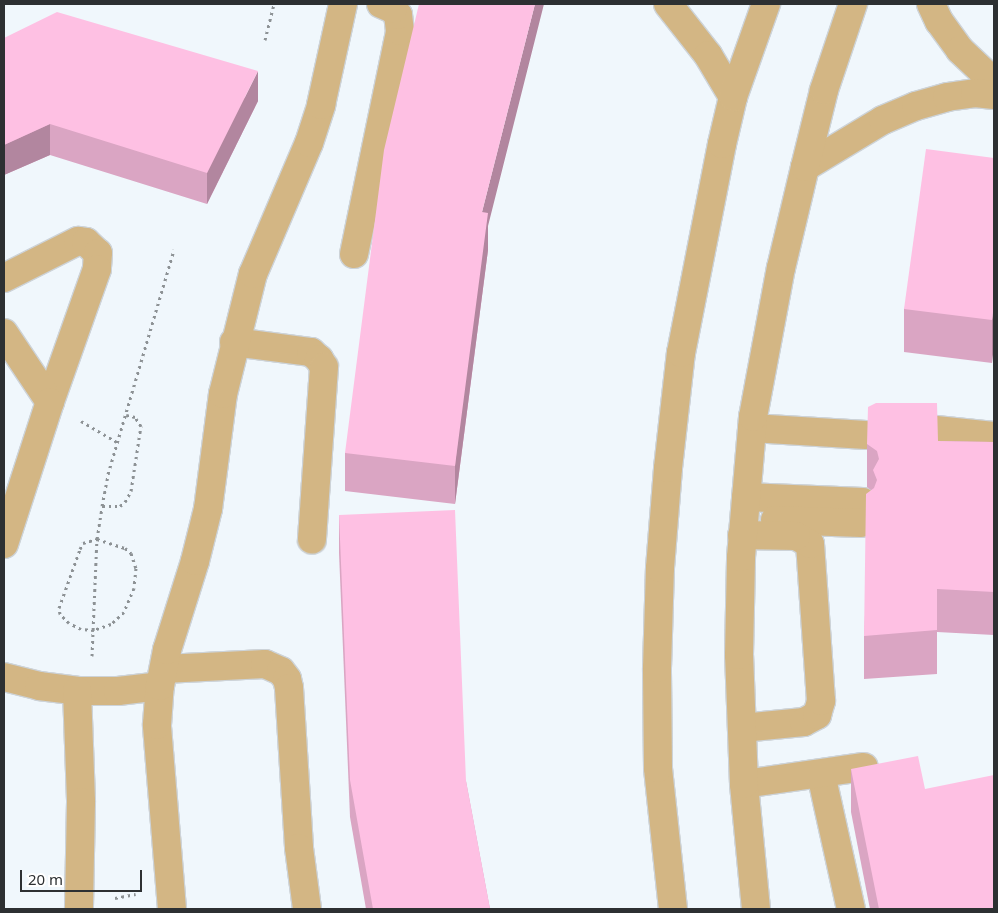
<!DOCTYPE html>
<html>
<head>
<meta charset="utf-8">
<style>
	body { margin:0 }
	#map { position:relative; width:998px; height:913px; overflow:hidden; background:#f0f7fc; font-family:"Noto Sans",sans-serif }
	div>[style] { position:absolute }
	.path>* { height:3px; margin-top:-1.5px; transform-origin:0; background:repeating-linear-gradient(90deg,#8d9295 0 2.5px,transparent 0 6.5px) }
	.roads { filter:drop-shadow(1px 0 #cdd3d8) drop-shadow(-1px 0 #cdd3d8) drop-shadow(0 1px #cdd3d8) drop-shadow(0 -1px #cdd3d8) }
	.minor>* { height:28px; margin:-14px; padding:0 14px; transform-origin:14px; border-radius:14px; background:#d3b684 }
	.wall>* { inset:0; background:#daa5c3 }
	.shaded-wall>* { inset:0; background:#b2869f }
	.building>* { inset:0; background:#fec0e3 }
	span { translate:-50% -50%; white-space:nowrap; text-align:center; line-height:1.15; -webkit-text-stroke:4px #fff; paint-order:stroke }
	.frame { position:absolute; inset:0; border:5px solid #2d3032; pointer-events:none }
	.scale { position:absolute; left:20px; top:870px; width:122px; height:22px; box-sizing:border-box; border:2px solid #2d3032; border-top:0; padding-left:6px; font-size:15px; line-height:18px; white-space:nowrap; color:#2d3032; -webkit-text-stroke:4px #fff; paint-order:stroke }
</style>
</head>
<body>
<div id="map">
	<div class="path">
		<i style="left:265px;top:40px;width:37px;rotate:-76deg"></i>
		<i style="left:81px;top:421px;width:42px;rotate:30.3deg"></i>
		<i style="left:102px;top:506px;width:18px"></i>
		<i style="left:120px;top:506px;width:6px;rotate:-39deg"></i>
		<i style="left:125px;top:502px;width:13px;rotate:-61deg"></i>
		<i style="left:131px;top:491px;width:66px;rotate:-81.3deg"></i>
		<i style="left:141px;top:426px;width:11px;rotate:-124deg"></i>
		<i style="left:135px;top:417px;width:9px;rotate:-167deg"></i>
		<i style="left:97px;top:539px;width:29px;rotate:18deg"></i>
		<i style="left:125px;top:548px;width:8px;rotate:40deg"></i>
		<i style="left:131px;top:553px;width:16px;rotate:72deg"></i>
		<i style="left:136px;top:568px;width:20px;rotate:96deg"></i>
		<i style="left:134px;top:588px;width:26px;rotate:113deg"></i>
		<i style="left:124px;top:612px;width:18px;rotate:137deg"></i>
		<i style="left:111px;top:624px;width:18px;rotate:161deg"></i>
		<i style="left:94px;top:630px;width:13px;rotate:-176deg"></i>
		<i style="left:81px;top:629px;width:13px;rotate:-153deg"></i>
		<i style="left:69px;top:623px;width:13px;rotate:-135deg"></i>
		<i style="left:60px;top:614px;width:6px;rotate:-99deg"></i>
		<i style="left:59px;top:608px;width:63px;rotate:-70.4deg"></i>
		<i style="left:80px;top:549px;width:7px;rotate:-63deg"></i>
		<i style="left:83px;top:543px;width:15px;rotate:-16deg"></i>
		<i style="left:92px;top:656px;width:117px;rotate:-87.6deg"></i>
		<i style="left:97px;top:539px;width:33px;rotate:-81deg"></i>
		<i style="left:102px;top:506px;width:33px;rotate:-79deg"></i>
		<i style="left:108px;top:474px;width:234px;rotate:-73.6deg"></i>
		<i style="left:115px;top:898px;width:21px;rotate:-11deg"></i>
	</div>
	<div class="roads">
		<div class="minor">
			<i style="left:668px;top:4px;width:65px;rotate:51.9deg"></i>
			<i style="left:708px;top:55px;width:49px;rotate:59.2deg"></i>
			<i style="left:931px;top:4px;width:19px;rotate:65deg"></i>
			<i style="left:939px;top:21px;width:36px;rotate:54deg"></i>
			<i style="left:960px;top:50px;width:47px;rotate:43.3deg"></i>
			<i style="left:805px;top:167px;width:91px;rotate:-31.1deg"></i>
			<i style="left:883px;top:120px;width:36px;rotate:-23deg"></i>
			<i style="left:916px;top:106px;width:32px;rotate:-16deg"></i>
			<i style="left:947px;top:97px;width:28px;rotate:-8deg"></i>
			<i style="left:975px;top:93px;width:19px;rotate:6deg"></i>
			<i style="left:354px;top:254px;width:228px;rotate:-78.3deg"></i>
			<i style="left:400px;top:31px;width:16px;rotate:-97deg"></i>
			<i style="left:398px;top:15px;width:8px;rotate:-130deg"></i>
			<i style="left:393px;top:9px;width:13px;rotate:-157deg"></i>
			<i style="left:4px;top:278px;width:83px;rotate:-26.6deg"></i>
			<i style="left:78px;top:241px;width:8px;rotate:7deg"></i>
			<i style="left:86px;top:242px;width:16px;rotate:43deg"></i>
			<i style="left:98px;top:253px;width:16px;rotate:94deg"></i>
			<i style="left:97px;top:269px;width:141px;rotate:109.5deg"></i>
			<i style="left:50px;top:402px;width:83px;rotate:-123.7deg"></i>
			<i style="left:234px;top:342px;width:78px;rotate:7.4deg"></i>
			<i style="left:311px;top:352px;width:11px;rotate:41deg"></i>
			<i style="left:319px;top:359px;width:9px;rotate:58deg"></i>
			<i style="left:324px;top:367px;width:173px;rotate:94deg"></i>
			<i style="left:752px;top:428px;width:114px;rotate:3.5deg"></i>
			<i style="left:917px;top:428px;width:77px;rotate:5.9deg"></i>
			<i style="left:746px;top:497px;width:117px;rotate:2.4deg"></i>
			<i style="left:775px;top:520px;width:86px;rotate:2deg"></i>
			<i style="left:4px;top:544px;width:149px;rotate:-72.1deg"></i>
			<i style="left:164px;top:669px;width:101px;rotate:-2.8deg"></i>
			<i style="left:265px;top:664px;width:17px;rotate:24deg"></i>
			<i style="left:281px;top:671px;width:10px;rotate:53deg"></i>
			<i style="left:287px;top:679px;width:9px;rotate:77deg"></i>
			<i style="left:289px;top:688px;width:160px;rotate:86.4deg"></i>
			<i style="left:299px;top:848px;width:62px;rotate:82.5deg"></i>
			<i style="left:4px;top:677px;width:36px;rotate:14deg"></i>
			<i style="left:39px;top:686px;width:38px;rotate:7deg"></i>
			<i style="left:77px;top:691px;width:41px"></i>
			<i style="left:118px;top:691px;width:42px;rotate:-6.8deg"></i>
			<i style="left:77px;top:691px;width:111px;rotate:87.9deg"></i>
			<i style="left:81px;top:802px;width:107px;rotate:91.1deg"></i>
			<i style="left:742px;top:728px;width:62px;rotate:-5.5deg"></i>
			<i style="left:804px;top:722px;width:15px;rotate:-28deg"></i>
			<i style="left:817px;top:715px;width:15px;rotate:-74deg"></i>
			<i style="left:821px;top:701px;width:157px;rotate:-94deg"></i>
			<i style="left:810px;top:544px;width:16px;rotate:-150deg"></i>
			<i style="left:796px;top:536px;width:54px;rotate:-178.9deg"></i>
			<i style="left:821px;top:774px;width:138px;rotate:77.5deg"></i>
			<i style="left:744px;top:784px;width:121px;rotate:-8.1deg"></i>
			<i style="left:172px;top:909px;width:185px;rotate:-94.7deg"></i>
			<i style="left:157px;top:725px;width:39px;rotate:-86deg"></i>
			<i style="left:160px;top:686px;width:37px;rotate:-79deg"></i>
			<i style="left:167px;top:650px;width:93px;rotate:-72.5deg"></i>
			<i style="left:195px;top:561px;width:54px;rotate:-76deg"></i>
			<i style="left:208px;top:509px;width:116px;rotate:-82.6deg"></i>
			<i style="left:223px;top:394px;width:124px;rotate:-76deg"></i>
			<i style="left:253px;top:274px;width:142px;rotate:-66.9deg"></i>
			<i style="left:309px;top:143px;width:40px;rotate:-72deg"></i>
			<i style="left:321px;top:105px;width:103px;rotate:-77.7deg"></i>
			<i style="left:673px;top:909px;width:142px;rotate:-96.1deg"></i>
			<i style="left:658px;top:768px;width:100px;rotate:-90.6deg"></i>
			<i style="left:657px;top:668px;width:100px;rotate:-88.3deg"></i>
			<i style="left:660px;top:568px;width:100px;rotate:-85.4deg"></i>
			<i style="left:668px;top:468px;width:116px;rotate:-83.6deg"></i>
			<i style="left:681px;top:353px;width:213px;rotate:-78.9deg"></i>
			<i style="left:722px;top:144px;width:48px;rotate:-76.8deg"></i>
			<i style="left:733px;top:97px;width:99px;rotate:-70.5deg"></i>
			<i style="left:756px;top:909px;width:126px;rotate:-95.5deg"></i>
			<i style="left:744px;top:784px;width:129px;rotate:-92.2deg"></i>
			<i style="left:739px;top:655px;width:98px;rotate:-88.8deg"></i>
			<i style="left:741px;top:557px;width:141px;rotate:-85.1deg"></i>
			<i style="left:753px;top:417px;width:152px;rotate:-79.4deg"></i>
			<i style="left:781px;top:268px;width:104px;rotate:-76.6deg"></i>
			<i style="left:805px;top:167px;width:79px;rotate:-76.1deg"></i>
			<i style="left:824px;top:90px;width:91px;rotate:-71.4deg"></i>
		</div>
	</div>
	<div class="wall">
		<i style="clip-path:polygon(4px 38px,258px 101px,207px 204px,50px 155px,4px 175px)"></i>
		<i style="clip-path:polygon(994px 158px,992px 363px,904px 352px,904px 309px)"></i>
		<i style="clip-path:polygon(488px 226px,488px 250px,455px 504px,345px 491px,345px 453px)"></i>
		<i style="clip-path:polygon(938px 441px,994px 442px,994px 635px,937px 632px,937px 674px,864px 679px,864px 636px,871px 490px,867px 487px,867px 444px)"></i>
		<i style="clip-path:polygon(339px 515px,466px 781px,490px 909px,366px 909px,350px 817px,339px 553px)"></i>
		<i style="clip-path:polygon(851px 769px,925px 789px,994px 909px,870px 909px,851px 812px)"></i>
	</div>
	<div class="shaded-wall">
		<i style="clip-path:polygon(535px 4px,544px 4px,488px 226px,488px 250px,455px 504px,455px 466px,482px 212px)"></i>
		<i style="clip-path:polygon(258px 71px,258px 101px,207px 204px,207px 173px)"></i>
		<i style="clip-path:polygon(50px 124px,50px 155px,4px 175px,4px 145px)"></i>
		<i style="clip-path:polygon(994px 303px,994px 346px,992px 363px,992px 320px)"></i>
	</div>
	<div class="building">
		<i style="clip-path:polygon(419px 4px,535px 4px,482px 212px,488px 213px,455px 466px,345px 453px,384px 150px)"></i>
		<i style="clip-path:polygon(57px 12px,258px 71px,207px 173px,50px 124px,4px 145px,4px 38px)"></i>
		<i style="clip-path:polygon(926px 149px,994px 158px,994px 303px,992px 320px,904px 309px)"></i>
		<i style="clip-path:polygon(876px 403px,937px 403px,938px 441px,994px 442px,994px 592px,937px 589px,937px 630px,864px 636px,866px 494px,874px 488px,877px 480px,873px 470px,879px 459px,877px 451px,867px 444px,868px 407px)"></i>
		<i style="clip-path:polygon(455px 510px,466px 781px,490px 909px,373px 909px,350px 780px,339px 515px)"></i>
		<i style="clip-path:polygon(918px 756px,925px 789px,994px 775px,994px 909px,879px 909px,851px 769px)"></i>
	</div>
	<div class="frame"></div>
	<div class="scale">20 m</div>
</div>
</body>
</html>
